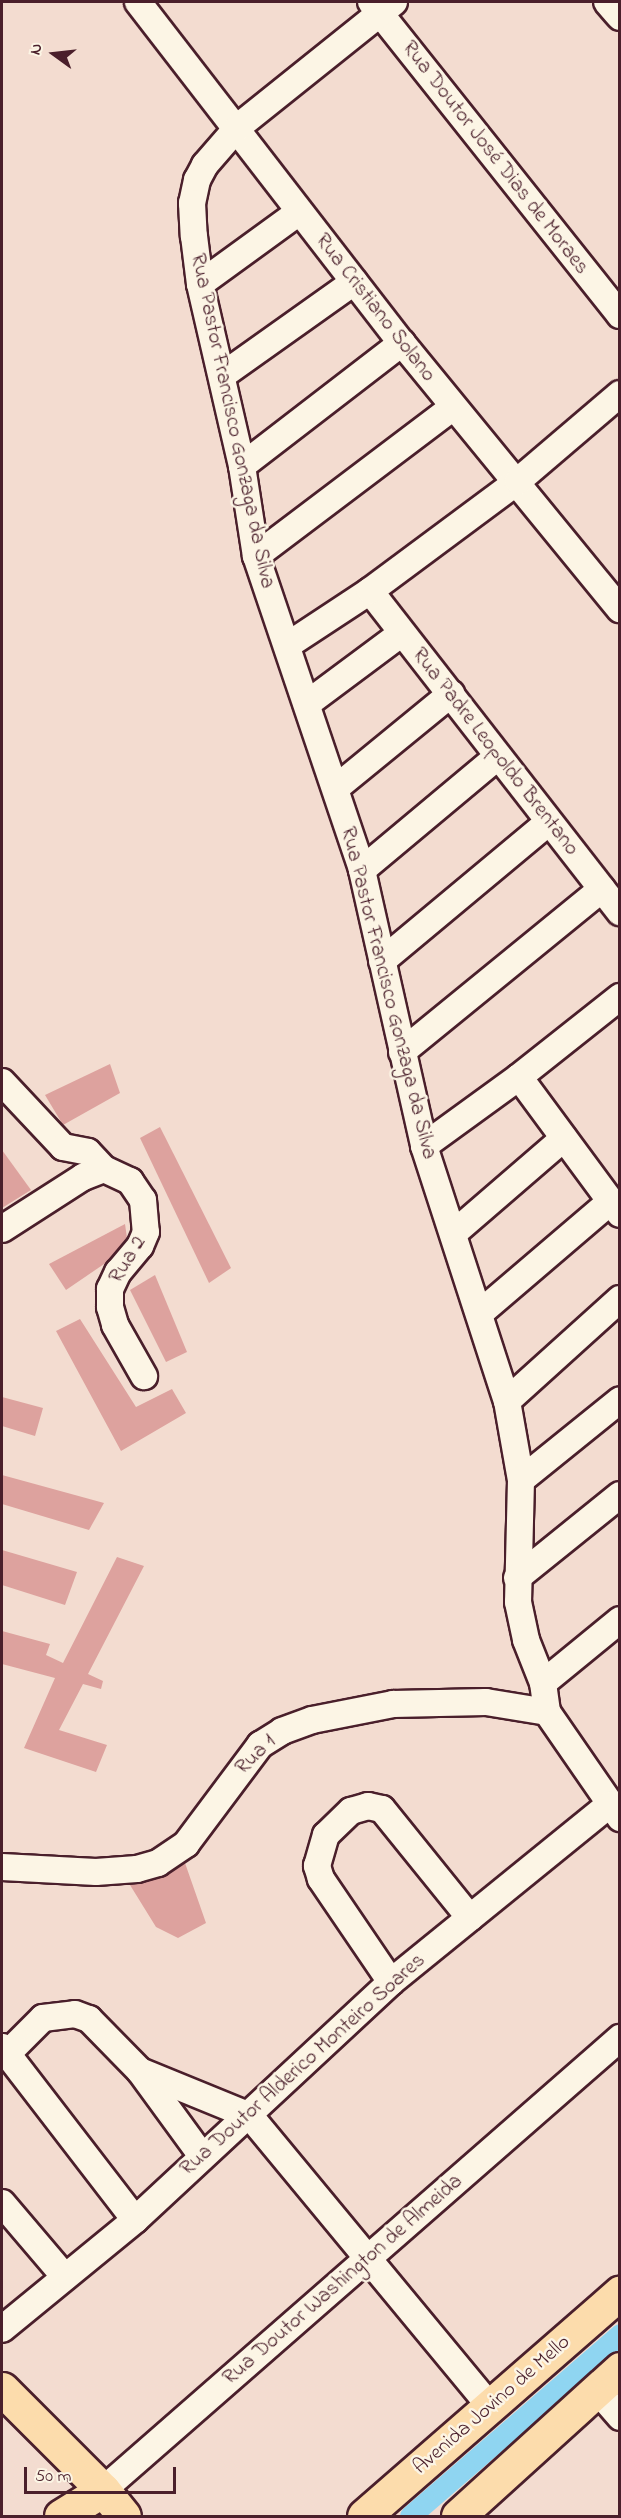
<!DOCTYPE html>
<html>
<head>
<meta charset="utf-8">
<style>
	body { margin:0 }
	#map { position:relative; width:621px; height:2518px; overflow:hidden; background:#f3dcd0; font-family:"Indie Flower",sans-serif }
	div>[style] { position:absolute }
	.canal>* { height:21px; margin:-10.5px; padding:0 10.5px; transform-origin:10.5px; border-radius:10.5px; background:#8fd5f1 }
	.building>* { inset:0; background:#dda29e }
	.roads { filter:drop-shadow(2px 0 #4a1f2b) drop-shadow(-2px 0 #4a1f2b) drop-shadow(0 2px #4a1f2b) drop-shadow(0 -2px #4a1f2b) }
	.minor>* { height:26px; margin:-13px; padding:0 13px; transform-origin:13px; border-radius:13px; background:#fcf5e5 }
	.major>* { height:33px; margin:-16.5px; padding:0 16.5px; transform-origin:16.5px; border-radius:16.5px; background:#fcdcac }
	span { translate:-50% -50%; white-space:nowrap; text-align:center; line-height:1.15; -webkit-text-stroke:5px #fcf5e5; paint-order:stroke }
	.street-label { font-size:21px; color:#4a1f2b }
	.frame { position:absolute; inset:0; border:3px solid #4a1f2b; pointer-events:none }
	.north { position:absolute; left:24px; top:24px; width:60px; height:60px; -webkit-text-stroke:4px #fcf5e5; paint-order:stroke; rotate:285deg; font-size:16px; font-weight:700; line-height:24px; text-align:center; color:#4a1f2b }
	.north::after { content:''; display:block; margin:auto; width:21px; height:27px; background:#4a1f2b; clip-path:polygon(50% 0,100% 100%,50% 72%,0 100%) }
	.scale { position:absolute; left:24px; top:2467px; width:152px; height:27px; box-sizing:border-box; border:3px solid #4a1f2b; border-top:0; padding-left:8px; font-size:18px; line-height:21px; white-space:nowrap; color:#4a1f2b; -webkit-text-stroke:4px #fcf5e5; paint-order:stroke }
</style>
</head>
<body>
<div id="map">
	<div class="canal">
		<i style="left:410px;top:2516px;width:278px;rotate:-40.9deg"></i>
	</div>
	<div class="building">
		<i style="clip-path:polygon(110px 1064px,120px 1093px,63px 1125px,45px 1095px)"></i>
		<i style="clip-path:polygon(160px 1127px,231px 1268px,209px 1283px,140px 1138px)"></i>
		<i style="clip-path:polygon(2px 1150px,31px 1190px,2px 1208px)"></i>
		<i style="clip-path:polygon(125px 1224px,127px 1238px,107px 1262px,66px 1290px,49px 1264px)"></i>
		<i style="clip-path:polygon(155px 1275px,187px 1352px,166px 1362px,130px 1290px)"></i>
		<i style="clip-path:polygon(80px 1319px,136px 1407px,172px 1389px,186px 1413px,121px 1451px,56px 1331px)"></i>
		<i style="clip-path:polygon(2px 1397px,43px 1408px,35px 1436px,2px 1426px)"></i>
		<i style="clip-path:polygon(2px 1475px,104px 1503px,89px 1530px,2px 1504px)"></i>
		<i style="clip-path:polygon(2px 1550px,77px 1572px,65px 1605px,2px 1585px)"></i>
		<i style="clip-path:polygon(117px 1557px,144px 1566px,88px 1674px,103px 1681px,101px 1689px,83px 1684px,59px 1730px,107px 1745px,96px 1772px,24px 1748px,55px 1678px,2px 1664px,2px 1631px,50px 1644px,46px 1655px,63px 1663px)"></i>
		<i style="clip-path:polygon(185px 1863px,206px 1923px,178px 1938px,156px 1927px,130px 1885px,162px 1877px)"></i>
	</div>
	<div class="roads">
		<div class="minor">
			<i style="left:138px;top:2px;width:431px;rotate:52.3deg"></i>
			<i style="left:402px;top:343px;width:344px;rotate:50.7deg"></i>
			<i style="left:371px;top:2px;width:400px;rotate:51.5deg"></i>
			<i style="left:394px;top:2px;width:201px;rotate:141.3deg"></i>
			<i style="left:237px;top:128px;width:49px;rotate:130.9deg"></i>
			<i style="left:205px;top:165px;width:17px;rotate:118deg"></i>
			<i style="left:197px;top:180px;width:24px;rotate:102deg"></i>
			<i style="left:192px;top:203px;width:33px;rotate:87deg"></i>
			<i style="left:194px;top:236px;width:48px;rotate:82.9deg"></i>
			<i style="left:200px;top:284px;width:187px;rotate:77deg"></i>
			<i style="left:242px;top:466px;width:91px;rotate:81.2deg"></i>
			<i style="left:256px;top:556px;width:331px;rotate:71.3deg"></i>
			<i style="left:362px;top:870px;width:283px;rotate:77.3deg"></i>
			<i style="left:424px;top:1146px;width:268px;rotate:72deg"></i>
			<i style="left:507px;top:1401px;width:80px;rotate:80deg"></i>
			<i style="left:521px;top:1480px;width:122px;rotate:91.4deg"></i>
			<i style="left:518px;top:1602px;width:39px;rotate:78deg"></i>
			<i style="left:526px;top:1640px;width:46px;rotate:68.4deg"></i>
			<i style="left:607px;top:2px;width:20px;rotate:49deg"></i>
			<i style="left:200px;top:284px;width:122px;rotate:-36deg"></i>
			<i style="left:223px;top:375px;width:161px;rotate:-35.4deg"></i>
			<i style="left:242px;top:466px;width:202px;rotate:-37.6deg"></i>
			<i style="left:256px;top:556px;width:247px;rotate:-37.1deg"></i>
			<i style="left:370px;top:591px;width:407px;rotate:52.1deg"></i>
			<i style="left:288px;top:645px;width:98px;rotate:-33.4deg"></i>
			<i style="left:370px;top:591px;width:184px;rotate:-36.6deg"></i>
			<i style="left:518px;top:481px;width:134px;rotate:-40.5deg"></i>
			<i style="left:308px;top:703px;width:117px;rotate:-36.7deg"></i>
			<i style="left:336px;top:788px;width:149px;rotate:-39.3deg"></i>
			<i style="left:362px;top:870px;width:175px;rotate:-39.9deg"></i>
			<i style="left:382px;top:961px;width:217px;rotate:-39.8deg"></i>
			<i style="left:402px;top:1052px;width:258px;rotate:-39.2deg"></i>
			<i style="left:519px;top:1077px;width:170px;rotate:53.6deg"></i>
			<i style="left:2px;top:1082px;width:89px;rotate:46.8deg"></i>
			<i style="left:63px;top:1147px;width:25px;rotate:11deg"></i>
			<i style="left:88px;top:1152px;width:23px;rotate:47deg"></i>
			<i style="left:424px;top:1146px;width:117px;rotate:-36deg"></i>
			<i style="left:519px;top:1077px;width:129px;rotate:-38.4deg"></i>
			<i style="left:2px;top:1229px;width:96px;rotate:-32.7deg"></i>
			<i style="left:83px;top:1177px;width:22px;rotate:-21deg"></i>
			<i style="left:104px;top:1169px;width:29px;rotate:25deg"></i>
			<i style="left:130px;top:1181px;width:23px;rotate:56deg"></i>
			<i style="left:143px;top:1200px;width:32px;rotate:85deg"></i>
			<i style="left:146px;top:1232px;width:15px;rotate:113deg"></i>
			<i style="left:140px;top:1246px;width:34px;rotate:130deg"></i>
			<i style="left:118px;top:1272px;width:19px;rotate:115deg"></i>
			<i style="left:110px;top:1289px;width:18px;rotate:90deg"></i>
			<i style="left:110px;top:1307px;width:19px;rotate:74deg"></i>
			<i style="left:115px;top:1325px;width:59px;rotate:60.4deg"></i>
			<i style="left:454px;top:1233px;width:145px;rotate:-40.8deg"></i>
			<i style="left:480px;top:1313px;width:171px;rotate:-40.5deg"></i>
			<i style="left:507px;top:1401px;width:152px;rotate:-42.1deg"></i>
			<i style="left:521px;top:1480px;width:127px;rotate:-38.9deg"></i>
			<i style="left:517px;top:1578px;width:132px;rotate:-38.9deg"></i>
			<i style="left:620px;top:1620px;width:99px;rotate:140.7deg"></i>
			<i style="left:543px;top:1683px;width:29px;rotate:82deg"></i>
			<i style="left:547px;top:1712px;width:129px;rotate:55.4deg"></i>
			<i style="left:2px;top:1867px;width:94px;rotate:3deg"></i>
			<i style="left:96px;top:1872px;width:41px;rotate:-4.2deg"></i>
			<i style="left:137px;top:1869px;width:22px;rotate:-16deg"></i>
			<i style="left:158px;top:1863px;width:34px;rotate:-34deg"></i>
			<i style="left:186px;top:1844px;width:124px;rotate:-53.2deg"></i>
			<i style="left:260px;top:1745px;width:26px;rotate:-32deg"></i>
			<i style="left:282px;top:1731px;width:32px;rotate:-20deg"></i>
			<i style="left:312px;top:1720px;width:83px;rotate:-11.2deg"></i>
			<i style="left:393px;top:1704px;width:93px;rotate:-1.2deg"></i>
			<i style="left:486px;top:1702px;width:62px;rotate:9.3deg"></i>
			<i style="left:391px;top:1982px;width:125px;rotate:-124.2deg"></i>
			<i style="left:321px;top:1879px;width:14px;rotate:-107deg"></i>
			<i style="left:317px;top:1866px;width:32px;rotate:-74deg"></i>
			<i style="left:326px;top:1835px;width:35px;rotate:-44deg"></i>
			<i style="left:351px;top:1811px;width:18px;rotate:-16deg"></i>
			<i style="left:368px;top:1806px;width:14px;rotate:12deg"></i>
			<i style="left:382px;top:1809px;width:140px;rotate:51.1deg"></i>
			<i style="left:2px;top:2047px;width:218px;rotate:52.4deg"></i>
			<i style="left:9px;top:2052px;width:48px;rotate:-45deg"></i>
			<i style="left:43px;top:2018px;width:32px;rotate:-7deg"></i>
			<i style="left:75px;top:2014px;width:15px;rotate:20deg"></i>
			<i style="left:89px;top:2019px;width:73px;rotate:45.6deg"></i>
			<i style="left:140px;top:2071px;width:105px;rotate:53.9deg"></i>
			<i style="left:140px;top:2071px;width:119px;rotate:22.2deg"></i>
			<i style="left:250px;top:2116px;width:378px;rotate:50.4deg"></i>
			<i style="left:2px;top:2203px;width:97px;rotate:49.6deg"></i>
			<i style="left:2px;top:2329px;width:172px;rotate:-39.3deg"></i>
			<i style="left:135px;top:2220px;width:350px;rotate:-42.9deg"></i>
			<i style="left:391px;top:1982px;width:281px;rotate:-39.1deg"></i>
			<i style="left:596px;top:2389px;width:37px;rotate:49deg"></i>
			<i style="left:103px;top:2490px;width:687px;rotate:-41.16deg"></i>
		</div>
		<div class="major">
			<i style="left:2px;top:2389px;width:143px;rotate:45deg"></i>
			<i style="left:103px;top:2490px;width:33px;rotate:51deg"></i>
			<i style="left:61px;top:2516px;width:49px;rotate:-31.8deg"></i>
			<i style="left:364px;top:2516px;width:340px;rotate:-41.1deg"></i>
			<i style="left:458px;top:2516px;width:219px;rotate:-42.2deg"></i>
		</div>
	</div>
	<div class="street-label">
		<span style="left:495px;top:158px;rotate:52deg">Rua Doutor José Dias de Moraes</span>
		<span style="left:375px;top:308px;rotate:52deg">Rua Cristiano Solano</span>
		<span style="left:232px;top:421px;rotate:78deg">Rua Pastor Francisco Gonzaga da Silva</span>
		<span style="left:495px;top:752px;rotate:52deg">Rua Padre Leopoldo Brentano</span>
		<span style="left:388px;top:993px;rotate:76deg">Rua Pastor Francisco Gonzaga da Silva</span>
		<span style="left:128px;top:1260px;rotate:-59deg">Rua 2</span>
		<span style="left:256px;top:1755px;rotate:-45deg">Rua 1</span>
		<span style="left:303px;top:2065px;rotate:-42deg">Rua Doutor Alderico Monteiro Soares</span>
		<span style="left:343px;top:2280px;rotate:-41deg">Rua Doutor Washington de Almeida</span>
		<span style="left:492px;top:2405px;rotate:-41deg">Avenida Jovino de Mello</span>
	</div>
	<div class="frame"></div>
	<div class="north">N</div>
	<div class="scale">50 m</div>
</div>
</body>
</html>
